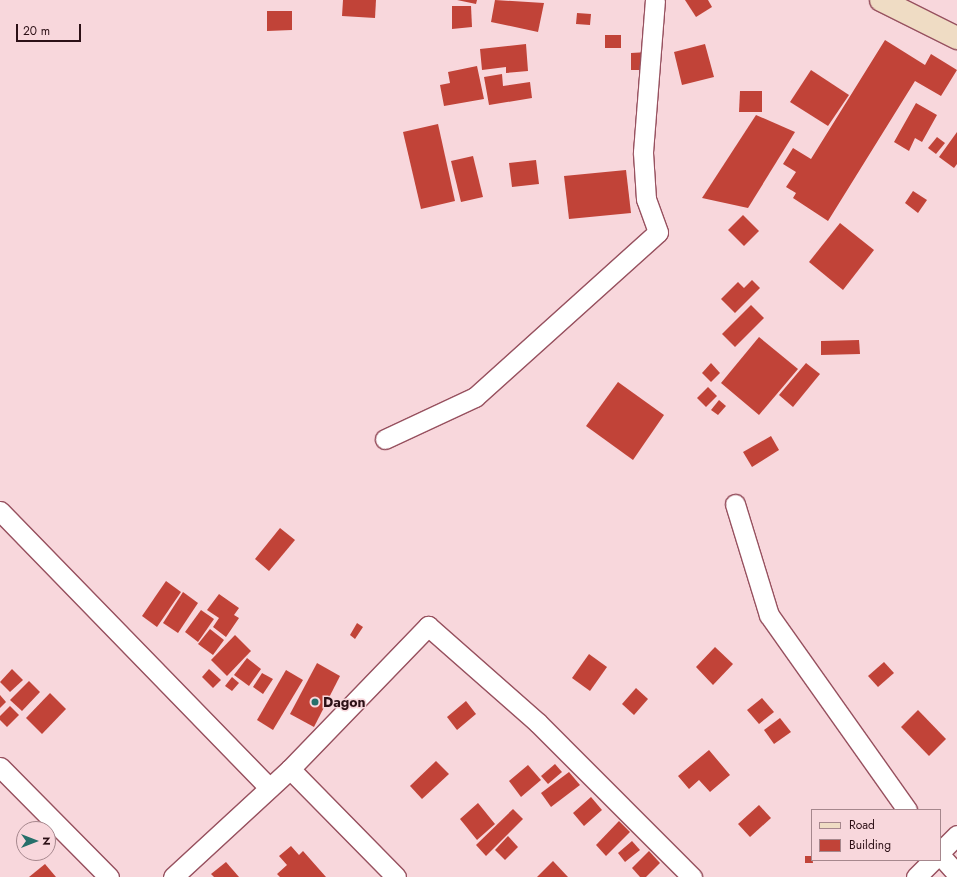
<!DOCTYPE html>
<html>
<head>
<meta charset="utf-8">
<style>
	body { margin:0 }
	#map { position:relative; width:957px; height:877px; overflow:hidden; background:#f8d7dc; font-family:Jost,sans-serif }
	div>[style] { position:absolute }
	.building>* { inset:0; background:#c14338 }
	.roads { filter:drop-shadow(1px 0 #97515f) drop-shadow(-1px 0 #97515f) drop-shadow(0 1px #97515f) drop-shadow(0 -1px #97515f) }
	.minor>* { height:19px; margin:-9.5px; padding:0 9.5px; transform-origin:9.5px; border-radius:9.5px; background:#fff }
	.secondary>* { height:22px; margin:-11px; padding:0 11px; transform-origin:11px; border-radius:11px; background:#efdcc4 }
	.dots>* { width:11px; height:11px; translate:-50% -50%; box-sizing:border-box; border:2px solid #f8d7dc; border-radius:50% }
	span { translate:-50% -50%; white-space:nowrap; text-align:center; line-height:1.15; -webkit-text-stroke:3px #f8d7dc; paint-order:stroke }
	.poi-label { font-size:14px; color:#2c1016; font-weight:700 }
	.left { translate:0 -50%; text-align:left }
	.legend { position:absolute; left:811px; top:809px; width:130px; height:52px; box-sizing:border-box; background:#f8d7dc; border:1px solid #a6878d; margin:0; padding:5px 7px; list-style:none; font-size:12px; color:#2c1016 }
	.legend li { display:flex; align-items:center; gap:8px; height:20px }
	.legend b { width:20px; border:1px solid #a6878d }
	.north { position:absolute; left:16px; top:821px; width:40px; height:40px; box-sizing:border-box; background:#f8d7dc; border:1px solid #a6878d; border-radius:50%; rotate:90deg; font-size:11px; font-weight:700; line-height:16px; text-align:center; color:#2c1016 }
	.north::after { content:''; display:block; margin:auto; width:14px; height:18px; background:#26706b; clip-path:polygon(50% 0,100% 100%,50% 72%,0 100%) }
	.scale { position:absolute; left:16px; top:24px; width:65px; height:18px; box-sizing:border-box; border:2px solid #2c1016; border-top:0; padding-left:5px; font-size:12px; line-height:14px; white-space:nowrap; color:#2c1016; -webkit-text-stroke:3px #f8d7dc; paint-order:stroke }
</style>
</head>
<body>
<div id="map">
	<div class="building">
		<i style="clip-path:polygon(343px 0,376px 0,375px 18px,342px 16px)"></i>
		<i style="clip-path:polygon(457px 0,477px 0,476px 4px)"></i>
		<i style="clip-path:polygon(495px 0,544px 3px,538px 32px,491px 22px)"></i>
		<i style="clip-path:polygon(685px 0,708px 0,712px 7px,696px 17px)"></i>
		<i style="clip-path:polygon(452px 6px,471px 6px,472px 27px,452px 29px)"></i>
		<i style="clip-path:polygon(267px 11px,292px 11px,292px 30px,267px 31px)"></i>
		<i style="clip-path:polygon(577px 13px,591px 14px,590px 25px,576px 24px)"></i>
		<i style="clip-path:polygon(605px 35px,621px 35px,621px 48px,605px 48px)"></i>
		<i style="clip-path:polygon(885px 40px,925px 65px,931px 54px,957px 70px,941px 96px,915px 81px,828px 221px,793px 198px,796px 193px,786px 187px,796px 172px,783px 164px,793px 148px,811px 159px)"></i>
		<i style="clip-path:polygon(526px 44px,528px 71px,506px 73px,506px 67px,482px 70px,480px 49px)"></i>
		<i style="clip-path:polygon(705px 44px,714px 77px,682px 85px,674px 52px)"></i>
		<i style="clip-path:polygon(648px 52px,648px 70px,631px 70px,631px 53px)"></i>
		<i style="clip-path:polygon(477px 66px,484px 99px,444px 106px,440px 85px,450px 83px,448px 72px)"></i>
		<i style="clip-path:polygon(811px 70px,849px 95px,828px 126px,790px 102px)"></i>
		<i style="clip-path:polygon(502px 74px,503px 86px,530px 82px,532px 98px,489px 105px,484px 77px)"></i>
		<i style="clip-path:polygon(740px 91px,762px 91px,762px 112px,739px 112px)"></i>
		<i style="clip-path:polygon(916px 103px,937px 115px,922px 142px,915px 138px,909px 151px,894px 142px)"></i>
		<i style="clip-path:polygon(756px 115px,795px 132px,748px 208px,702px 198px)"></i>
		<i style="clip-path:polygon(438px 124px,455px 201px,421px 209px,403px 132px)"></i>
		<i style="clip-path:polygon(957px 132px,957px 164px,954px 168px,939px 157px)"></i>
		<i style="clip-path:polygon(937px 137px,945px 143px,936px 154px,928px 148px)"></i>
		<i style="clip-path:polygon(473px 156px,483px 197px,461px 202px,451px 161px)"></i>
		<i style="clip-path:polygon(536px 160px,539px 184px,512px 187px,509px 163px)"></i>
		<i style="clip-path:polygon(626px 170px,631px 213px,569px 219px,564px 176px)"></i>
		<i style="clip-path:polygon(913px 191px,927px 200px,918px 213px,905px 203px)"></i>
		<i style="clip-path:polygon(743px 215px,759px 231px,744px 246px,728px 230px)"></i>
		<i style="clip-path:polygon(840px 223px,874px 250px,843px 290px,809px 262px)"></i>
		<i style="clip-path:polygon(752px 280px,760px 288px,735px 313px,721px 299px,738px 282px,744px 288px)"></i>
		<i style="clip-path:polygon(751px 305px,764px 318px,735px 347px,722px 334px)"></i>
		<i style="clip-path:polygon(759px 337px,798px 369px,759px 415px,721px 383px)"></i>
		<i style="clip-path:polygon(859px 340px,860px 354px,821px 355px,821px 341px)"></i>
		<i style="clip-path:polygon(711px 363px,720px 373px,711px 382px,702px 373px)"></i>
		<i style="clip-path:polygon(806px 363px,820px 374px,793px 407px,779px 395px)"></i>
		<i style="clip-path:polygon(618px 382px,664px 415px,633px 460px,586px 426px)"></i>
		<i style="clip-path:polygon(708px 387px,717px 396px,706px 407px,697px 398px)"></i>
		<i style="clip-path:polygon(719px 400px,726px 406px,718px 415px,711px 410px)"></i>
		<i style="clip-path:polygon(771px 436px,779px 450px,752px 467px,743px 452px)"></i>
		<i style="clip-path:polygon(280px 528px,295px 540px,269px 571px,255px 559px)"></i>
		<i style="clip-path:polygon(166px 581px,181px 592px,157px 627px,142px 616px)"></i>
		<i style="clip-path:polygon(183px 592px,198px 603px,178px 633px,163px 623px)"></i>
		<i style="clip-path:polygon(219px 594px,239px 608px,234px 615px,239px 618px,226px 637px,213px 627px,219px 618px,207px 610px)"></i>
		<i style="clip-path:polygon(201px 610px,214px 619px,198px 642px,185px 632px)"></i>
		<i style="clip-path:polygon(357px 623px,363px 627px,355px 639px,350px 635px)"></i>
		<i style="clip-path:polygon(210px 629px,224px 640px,213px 655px,198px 644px)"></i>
		<i style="clip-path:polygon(235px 635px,251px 651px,227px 676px,211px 660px)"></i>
		<i style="clip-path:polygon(715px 647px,733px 664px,713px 685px,696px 667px)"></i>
		<i style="clip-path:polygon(589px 654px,607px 667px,590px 691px,572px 678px)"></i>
		<i style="clip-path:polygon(247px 658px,261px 669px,249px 686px,234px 675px)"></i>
		<i style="clip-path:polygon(884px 662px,894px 673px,878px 687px,868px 676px)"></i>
		<i style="clip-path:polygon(317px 663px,340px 676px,314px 727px,290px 714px)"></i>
		<i style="clip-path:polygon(12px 669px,23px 680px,10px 692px,0 682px)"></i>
		<i style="clip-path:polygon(209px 669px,221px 680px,213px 688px,202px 677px)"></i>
		<i style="clip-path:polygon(286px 670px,303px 680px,273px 730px,257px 720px)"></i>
		<i style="clip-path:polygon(262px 673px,273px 679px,263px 694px,253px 687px)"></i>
		<i style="clip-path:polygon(232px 677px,239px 683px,232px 691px,225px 686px)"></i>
		<i style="clip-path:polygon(29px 681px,40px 692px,22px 711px,10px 700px)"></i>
		<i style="clip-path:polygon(636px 688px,648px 699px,634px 715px,622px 704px)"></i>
		<i style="clip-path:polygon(50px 693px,66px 709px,42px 734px,26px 718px)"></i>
		<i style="clip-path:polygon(0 695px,6px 702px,0 708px)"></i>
		<i style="clip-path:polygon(762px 698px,774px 712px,759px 724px,747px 710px)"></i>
		<i style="clip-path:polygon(466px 701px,476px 714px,457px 730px,447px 717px)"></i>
		<i style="clip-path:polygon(10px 706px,19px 715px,7px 727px,0 720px,0 716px)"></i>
		<i style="clip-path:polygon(918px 710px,946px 739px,929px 756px,901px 727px)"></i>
		<i style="clip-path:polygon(780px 718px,791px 732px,774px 744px,764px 730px)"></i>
		<i style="clip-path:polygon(709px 750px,730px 775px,710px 792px,699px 780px,689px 789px,678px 776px)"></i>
		<i style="clip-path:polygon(436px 761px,449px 774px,422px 799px,410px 786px)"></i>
		<i style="clip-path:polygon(555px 764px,562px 772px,548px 784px,541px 776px)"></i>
		<i style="clip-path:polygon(528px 765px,541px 780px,521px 797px,509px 781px)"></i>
		<i style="clip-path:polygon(569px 772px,580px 785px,551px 807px,541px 793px)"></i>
		<i style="clip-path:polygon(591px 797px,602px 810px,584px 826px,573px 813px)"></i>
		<i style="clip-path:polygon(478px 803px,495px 824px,477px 840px,460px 819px)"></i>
		<i style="clip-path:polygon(759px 805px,771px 818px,750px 837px,738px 824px)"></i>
		<i style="clip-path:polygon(513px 809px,523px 819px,486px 856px,476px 845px)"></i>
		<i style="clip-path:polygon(619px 821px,630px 832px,606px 856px,596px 845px)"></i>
		<i style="clip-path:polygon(508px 836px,518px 847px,505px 860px,495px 850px)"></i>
		<i style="clip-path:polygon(632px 841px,640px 850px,625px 862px,618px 853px)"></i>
		<i style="clip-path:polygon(291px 846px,299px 855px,303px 851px,326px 877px,280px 877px,277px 874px,287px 865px,279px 856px)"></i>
		<i style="clip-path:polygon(649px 851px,660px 863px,646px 877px,640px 877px,632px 868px)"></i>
		<i style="clip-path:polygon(805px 856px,812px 856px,813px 863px,805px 863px)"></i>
		<i style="clip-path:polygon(553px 861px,568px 877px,537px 877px)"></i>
		<i style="clip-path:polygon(226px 862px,239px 877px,214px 877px,211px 874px)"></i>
		<i style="clip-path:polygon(45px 864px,56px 877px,29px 877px)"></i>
	</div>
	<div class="roads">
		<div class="minor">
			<i style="left:385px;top:439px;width:99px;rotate:-25deg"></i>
			<i style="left:475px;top:397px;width:246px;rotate:-42deg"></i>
			<i style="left:658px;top:232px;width:35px;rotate:-110deg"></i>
			<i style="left:646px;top:199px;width:47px;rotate:-93.7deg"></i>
			<i style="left:643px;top:152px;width:152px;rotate:-85.5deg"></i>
			<i style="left:735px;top:504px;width:116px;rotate:73deg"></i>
			<i style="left:769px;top:615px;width:239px;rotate:54.7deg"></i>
			<i style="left:0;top:511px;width:386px;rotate:45.8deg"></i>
			<i style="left:0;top:767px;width:155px;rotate:45.3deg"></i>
			<i style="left:290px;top:769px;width:151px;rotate:45.5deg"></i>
			<i style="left:940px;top:852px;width:24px;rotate:-45deg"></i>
			<i style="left:940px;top:855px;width:25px;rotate:48deg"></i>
			<i style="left:173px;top:877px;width:159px;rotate:-42.7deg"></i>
			<i style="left:290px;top:769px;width:199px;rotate:-46deg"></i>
			<i style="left:428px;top:626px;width:147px;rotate:41.4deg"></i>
			<i style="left:538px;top:723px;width:218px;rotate:45deg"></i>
			<i style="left:916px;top:877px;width:24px;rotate:-45deg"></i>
		</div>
		<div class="secondary">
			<i style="left:881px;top:0;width:85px;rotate:26.6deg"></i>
		</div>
	</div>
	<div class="dots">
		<i style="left:315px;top:702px;background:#26706b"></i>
	</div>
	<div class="poi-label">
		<span class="left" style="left:323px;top:702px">Dagon</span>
	</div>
	<ul class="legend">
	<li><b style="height:5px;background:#efdcc4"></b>Road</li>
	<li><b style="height:11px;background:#c14338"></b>Building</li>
	</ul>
	<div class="north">N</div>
	<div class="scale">20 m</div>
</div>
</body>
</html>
